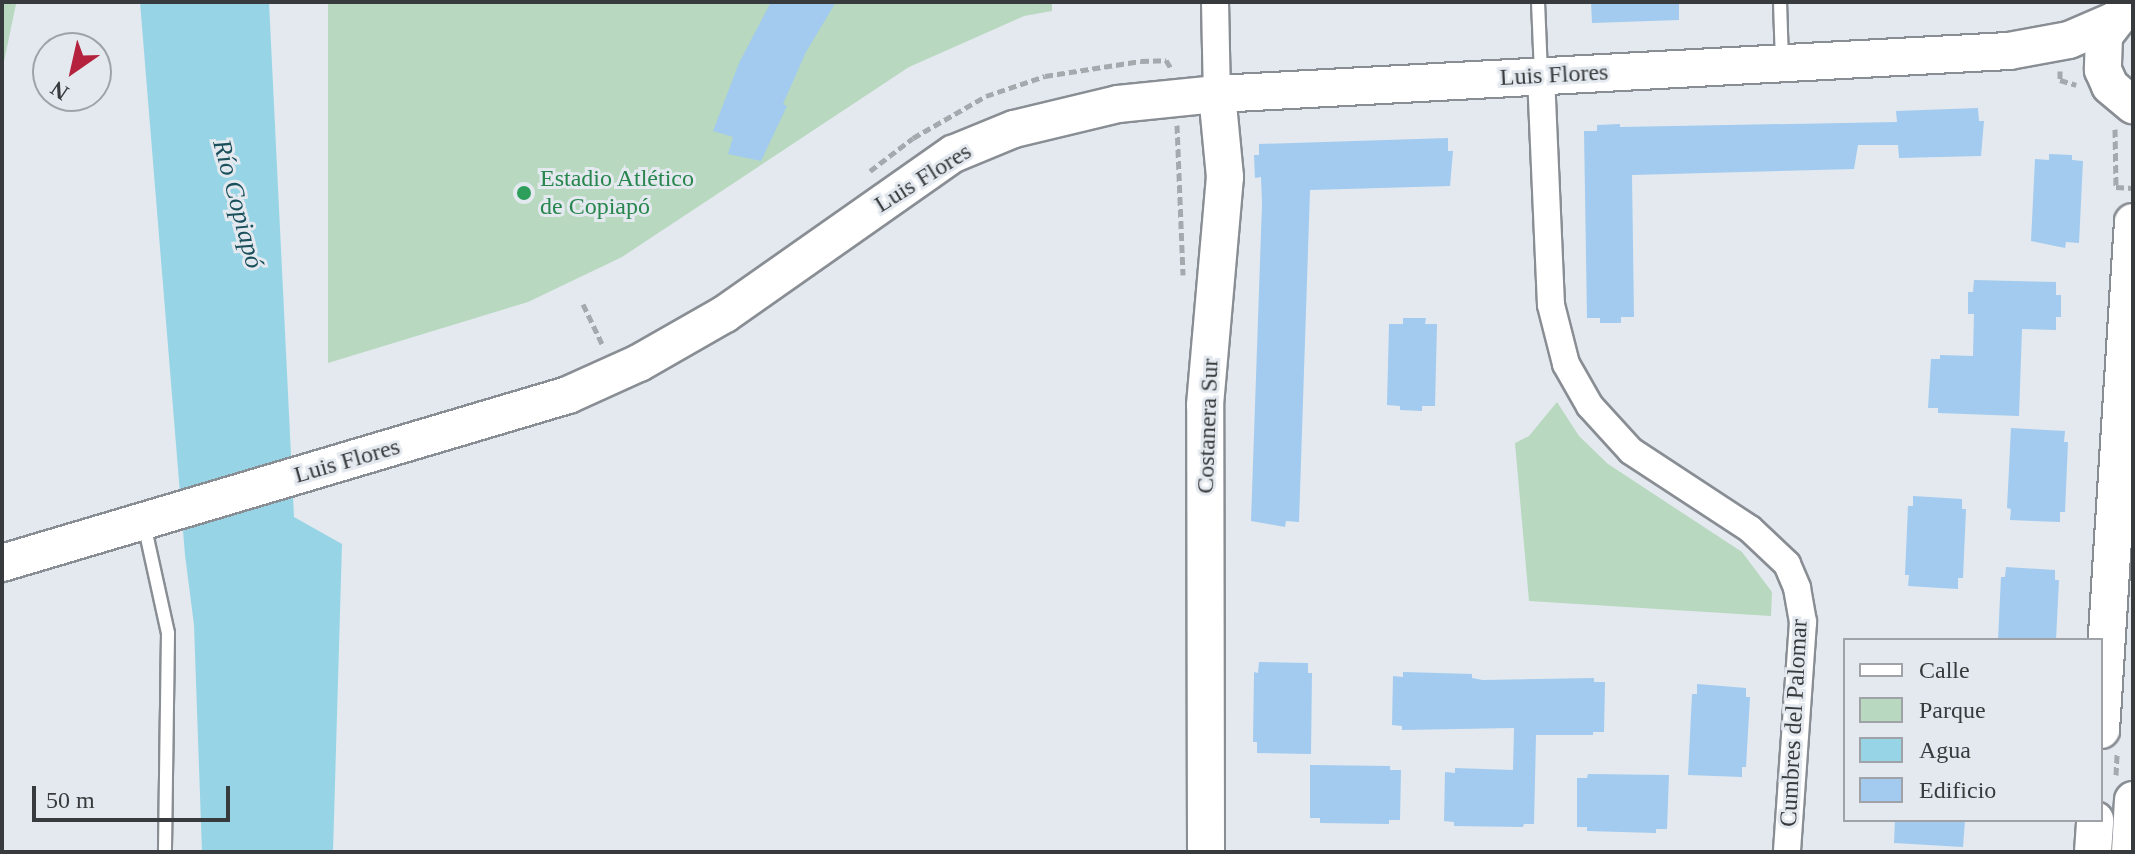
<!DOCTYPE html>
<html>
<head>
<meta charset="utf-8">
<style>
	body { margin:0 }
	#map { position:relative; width:2135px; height:854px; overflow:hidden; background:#e3e9ef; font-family:Georgia,serif }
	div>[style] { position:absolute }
	.green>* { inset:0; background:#b8d8bf }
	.water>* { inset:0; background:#97d5e6 }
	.building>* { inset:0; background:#a2cbef }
	.path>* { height:5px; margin-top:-2.5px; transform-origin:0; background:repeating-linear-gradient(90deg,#a4a9ad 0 8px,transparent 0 12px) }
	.roads { filter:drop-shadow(2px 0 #898e94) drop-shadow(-2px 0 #898e94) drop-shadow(0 2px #898e94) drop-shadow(0 -2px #898e94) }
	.lane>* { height:12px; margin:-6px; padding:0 6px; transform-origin:6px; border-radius:6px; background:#fff }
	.street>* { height:26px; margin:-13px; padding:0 13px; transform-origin:13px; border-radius:13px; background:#fff }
	.secondary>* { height:36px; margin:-18px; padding:0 18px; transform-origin:18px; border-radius:18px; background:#fff }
	.dots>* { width:22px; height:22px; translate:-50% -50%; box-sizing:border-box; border:4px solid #e3e9ef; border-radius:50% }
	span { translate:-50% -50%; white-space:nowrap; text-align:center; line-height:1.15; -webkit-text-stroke:6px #e3e9ef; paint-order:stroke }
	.street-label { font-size:24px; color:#383b3d }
	.leisure-label { font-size:24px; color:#27864d }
	.left { translate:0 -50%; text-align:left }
	.water-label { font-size:26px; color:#1a4f5c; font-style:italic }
	.frame { position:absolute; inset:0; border:4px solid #383b3d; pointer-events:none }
	.legend { position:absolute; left:1843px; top:638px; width:260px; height:184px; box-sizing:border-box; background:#e3e9ef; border:2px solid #9fa3a8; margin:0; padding:10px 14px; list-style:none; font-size:24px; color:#383b3d }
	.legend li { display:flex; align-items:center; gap:16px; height:40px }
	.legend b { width:40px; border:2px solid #9fa3a8 }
	.north { position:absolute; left:32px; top:32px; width:80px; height:80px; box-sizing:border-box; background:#e3e9ef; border:2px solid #9fa3a8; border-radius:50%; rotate:214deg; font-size:22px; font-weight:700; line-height:32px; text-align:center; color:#383b3d }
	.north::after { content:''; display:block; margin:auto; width:28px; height:36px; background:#b4223e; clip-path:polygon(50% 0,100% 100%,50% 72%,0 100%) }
	.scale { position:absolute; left:32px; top:786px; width:198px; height:36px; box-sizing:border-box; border:4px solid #383b3d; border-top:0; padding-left:10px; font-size:24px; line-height:28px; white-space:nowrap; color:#383b3d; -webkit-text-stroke:6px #e3e9ef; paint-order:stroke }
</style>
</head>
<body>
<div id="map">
	<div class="green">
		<i style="clip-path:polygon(2px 2px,16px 4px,2px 71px)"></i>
		<i style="clip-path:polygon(328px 2px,1052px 2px,1052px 11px,1024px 16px,909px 67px,622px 257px,528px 302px,328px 363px)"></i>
		<i style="clip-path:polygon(1557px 402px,1579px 436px,1608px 464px,1742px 552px,1772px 592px,1771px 616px,1529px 601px,1515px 443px,1529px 436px)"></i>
	</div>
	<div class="water">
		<i style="clip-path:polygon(140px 2px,269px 2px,294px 517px,342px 544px,333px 852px,202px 852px,194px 625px,185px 555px)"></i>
	</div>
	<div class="building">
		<i style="clip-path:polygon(771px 2px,836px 2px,806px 52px,783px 104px,787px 106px,761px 161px,728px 154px,733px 137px,713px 131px,739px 63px)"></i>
		<i style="clip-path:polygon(1591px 2px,1679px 2px,1679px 20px,1592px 23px)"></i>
		<i style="clip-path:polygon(1978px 108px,1979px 121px,1984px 121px,1981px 156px,1899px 158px,1898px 145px,1858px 145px,1854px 169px,1632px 175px,1634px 317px,1621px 317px,1621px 323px,1600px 323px,1600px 318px,1587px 318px,1584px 131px,1597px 131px,1597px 125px,1620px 124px,1620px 127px,1897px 122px,1896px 111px)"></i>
		<i style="clip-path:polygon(1448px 138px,1448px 151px,1453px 151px,1450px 186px,1310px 190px,1299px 522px,1286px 521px,1285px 527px,1251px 521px,1262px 204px,1261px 177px,1255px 178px,1254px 155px,1259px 155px,1259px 144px)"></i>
		<i style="clip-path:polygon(2049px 154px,2072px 155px,2072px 160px,2083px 161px,2079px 243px,2066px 242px,2065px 248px,2031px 241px,2035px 159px,2049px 160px)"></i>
		<i style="clip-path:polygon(1974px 280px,2056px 282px,2056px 295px,2061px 295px,2061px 317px,2056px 317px,2056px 330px,2022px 329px,2019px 416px,1938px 413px,1938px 408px,1928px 408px,1931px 359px,1940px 359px,1940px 355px,1973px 356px,1974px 314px,1968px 314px,1968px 292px,1973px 292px)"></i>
		<i style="clip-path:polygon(1403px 318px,1426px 318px,1425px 324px,1437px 324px,1435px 406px,1422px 406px,1422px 411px,1400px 410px,1400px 406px,1387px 405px,1389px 324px,1403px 324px)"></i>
		<i style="clip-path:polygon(2011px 428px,2065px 431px,2064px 442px,2068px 442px,2065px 512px,2060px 512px,2060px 522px,2010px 520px,2011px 509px,2007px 508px)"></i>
		<i style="clip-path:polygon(1913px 496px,1962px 499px,1962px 509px,1966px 509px,1963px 578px,1958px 578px,1958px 589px,1908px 586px,1909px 575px,1905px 575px,1908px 506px,1913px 506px)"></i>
		<i style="clip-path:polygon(2006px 567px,2055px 570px,2055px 580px,2059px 580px,2056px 640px,1998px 640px,2001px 577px,2005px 577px)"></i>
		<i style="clip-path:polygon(1259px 662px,1308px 663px,1308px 673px,1312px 673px,1311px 754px,1257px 753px,1257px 742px,1253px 742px,1254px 672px,1258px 673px)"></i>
		<i style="clip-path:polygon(1403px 672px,1472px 674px,1472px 678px,1483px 680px,1594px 678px,1594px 682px,1605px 682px,1604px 732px,1593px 732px,1593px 735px,1536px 735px,1534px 824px,1524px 824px,1523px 827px,1454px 826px,1454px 822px,1444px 821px,1445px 772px,1455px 773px,1455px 768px,1513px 770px,1514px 728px,1402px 730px,1402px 726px,1392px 725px,1393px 676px,1403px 677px)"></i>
		<i style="clip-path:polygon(1697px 684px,1746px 688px,1746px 697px,1750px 697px,1746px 767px,1742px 767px,1742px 777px,1688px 775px,1692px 694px,1697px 694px)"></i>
		<i style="clip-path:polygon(1310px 765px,1390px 766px,1390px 770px,1401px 770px,1400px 820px,1389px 820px,1389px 824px,1320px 823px,1320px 818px,1310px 818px)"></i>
		<i style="clip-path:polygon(1588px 774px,1669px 775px,1667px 829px,1656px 829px,1656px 833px,1587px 831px,1587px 827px,1577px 827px,1577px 778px,1587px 778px)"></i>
		<i style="clip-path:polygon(1895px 820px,1965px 820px,1963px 847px,1894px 843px)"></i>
	</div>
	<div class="path">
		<i style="left:2060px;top:71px;width:9px;rotate:90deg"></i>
		<i style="left:2060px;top:80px;width:17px;rotate:17deg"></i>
		<i style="left:1177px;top:125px;width:150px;rotate:87.7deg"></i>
		<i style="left:2115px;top:129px;width:58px;rotate:89deg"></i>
		<i style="left:2116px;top:187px;width:17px;rotate:3deg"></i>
		<i style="left:870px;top:171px;width:54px;rotate:-37.5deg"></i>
		<i style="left:913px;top:138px;width:84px;rotate:-29.9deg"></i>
		<i style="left:986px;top:96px;width:62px;rotate:-18.7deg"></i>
		<i style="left:1045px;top:76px;width:97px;rotate:-8.9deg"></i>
		<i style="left:1141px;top:61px;width:25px;rotate:-2deg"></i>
		<i style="left:1166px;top:60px;width:12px;rotate:59deg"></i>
		<i style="left:583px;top:304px;width:47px;rotate:64.5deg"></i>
		<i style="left:2116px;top:775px;width:22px;rotate:-87deg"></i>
	</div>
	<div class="roads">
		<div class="lane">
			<i style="left:1538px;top:2px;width:71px;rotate:87.6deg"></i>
			<i style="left:1780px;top:2px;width:59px;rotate:88.1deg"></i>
			<i style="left:144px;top:524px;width:112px;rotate:77.6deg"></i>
			<i style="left:168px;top:633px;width:219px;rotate:90.8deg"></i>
		</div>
		<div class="street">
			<i style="left:1215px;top:2px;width:92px;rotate:88.8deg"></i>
			<i style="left:1541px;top:76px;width:229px;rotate:87.5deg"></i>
			<i style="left:1551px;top:305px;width:61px;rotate:75.7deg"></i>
			<i style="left:1566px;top:364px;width:48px;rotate:60.3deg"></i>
			<i style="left:1590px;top:406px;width:61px;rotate:47.7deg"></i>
			<i style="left:1631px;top:451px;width:142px;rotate:33.2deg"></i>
			<i style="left:1750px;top:529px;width:51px;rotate:43.4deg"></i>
			<i style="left:1787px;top:564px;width:26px;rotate:67deg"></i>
			<i style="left:1797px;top:588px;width:35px;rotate:80deg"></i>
			<i style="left:1803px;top:622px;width:231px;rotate:94deg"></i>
		</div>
		<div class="secondary">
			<i style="left:2121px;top:14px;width:28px;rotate:128deg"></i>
			<i style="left:2104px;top:36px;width:34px;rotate:92deg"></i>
			<i style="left:2103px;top:70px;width:17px;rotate:66deg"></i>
			<i style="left:2110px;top:86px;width:30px;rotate:40deg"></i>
			<i style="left:2px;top:563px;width:590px;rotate:-16.53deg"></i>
			<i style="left:568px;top:395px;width:78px;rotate:-24.3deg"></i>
			<i style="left:639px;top:363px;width:99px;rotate:-29.7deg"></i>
			<i style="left:725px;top:314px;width:279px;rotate:-35.1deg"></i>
			<i style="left:953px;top:154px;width:66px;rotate:-22.3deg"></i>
			<i style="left:1014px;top:129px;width:107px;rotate:-13.5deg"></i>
			<i style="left:1118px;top:104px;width:100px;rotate:-5.8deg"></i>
			<i style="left:1217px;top:94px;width:793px;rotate:-3.11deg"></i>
			<i style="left:2009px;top:51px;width:61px;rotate:-10.4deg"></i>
			<i style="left:2069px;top:40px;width:48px;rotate:-23.4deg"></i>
			<i style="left:2101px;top:730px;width:509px;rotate:-86.4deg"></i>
			<i style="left:1206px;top:852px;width:447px;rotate:-90.1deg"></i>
			<i style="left:1205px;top:405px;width:229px;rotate:-85deg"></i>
			<i style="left:1225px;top:177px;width:83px;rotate:-95.5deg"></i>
			<i style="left:2093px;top:852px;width:32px;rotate:-86deg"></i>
			<i style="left:2130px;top:852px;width:52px;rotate:-86.7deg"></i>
		</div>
	</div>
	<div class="dots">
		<i style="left:524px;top:193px;background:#2e9e5b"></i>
	</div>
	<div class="street-label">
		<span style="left:1554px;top:75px;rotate:-3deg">Luis Flores</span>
		<span style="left:923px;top:178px;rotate:-32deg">Luis Flores</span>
		<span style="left:1208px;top:426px;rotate:-88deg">Costanera Sur</span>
		<span style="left:347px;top:461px;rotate:-16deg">Luis Flores</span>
		<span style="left:1794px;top:723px;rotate:-87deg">Cumbres del Palomar</span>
	</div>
	<div class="leisure-label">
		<span class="left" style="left:540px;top:193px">Estadio Atlético<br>de Copiapó</span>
	</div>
	<div class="water-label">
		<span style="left:238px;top:204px;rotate:75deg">Río Copiapó</span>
	</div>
	<div class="frame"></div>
	<ul class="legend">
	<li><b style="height:10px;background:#fff"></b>Calle</li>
	<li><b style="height:22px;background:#b8d8bf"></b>Parque</li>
	<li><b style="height:22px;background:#97d5e6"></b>Agua</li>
	<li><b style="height:22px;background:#a2cbef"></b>Edificio</li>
	</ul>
	<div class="north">N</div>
	<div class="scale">50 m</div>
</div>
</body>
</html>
